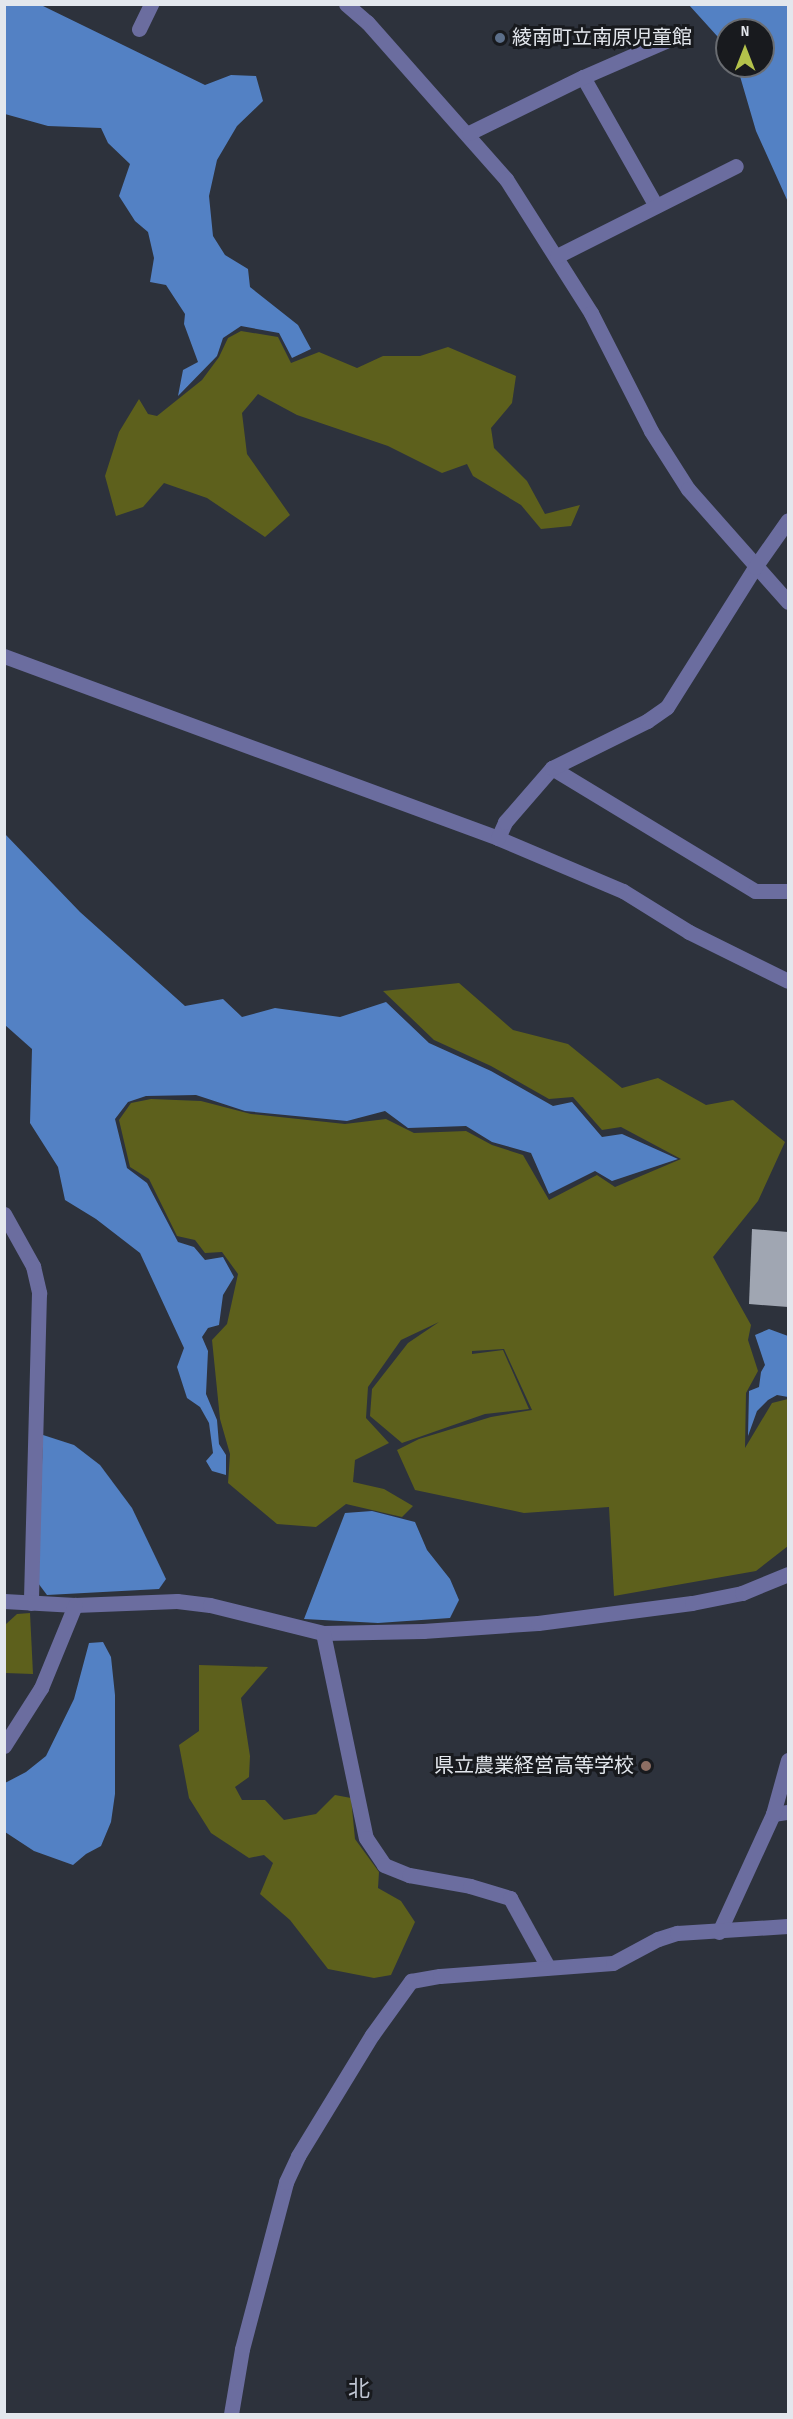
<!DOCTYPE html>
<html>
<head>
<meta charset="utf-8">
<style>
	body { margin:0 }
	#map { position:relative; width:793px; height:2419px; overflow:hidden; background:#2d323c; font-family:"Sofia Sans Condensed","Noto Sans JP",sans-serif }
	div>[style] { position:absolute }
	.green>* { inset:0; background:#5d601c }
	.water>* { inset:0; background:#5381c4 }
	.building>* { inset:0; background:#a0a6b2 }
	.minor>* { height:15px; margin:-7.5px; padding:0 7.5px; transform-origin:7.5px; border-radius:7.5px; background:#6b6d9f }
	.dots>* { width:16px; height:16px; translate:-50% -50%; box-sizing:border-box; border:3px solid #181a1e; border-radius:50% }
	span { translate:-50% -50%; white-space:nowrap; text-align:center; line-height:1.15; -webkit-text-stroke:6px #181a1e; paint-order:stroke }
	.poi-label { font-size:20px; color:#e3e7ed }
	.left { translate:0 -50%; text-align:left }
	.right { translate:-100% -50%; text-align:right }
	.quarter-label { font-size:22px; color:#bfc5d2 }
	.frame { position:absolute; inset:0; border:6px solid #e3e7ed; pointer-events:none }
	.north { position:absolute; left:715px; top:18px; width:60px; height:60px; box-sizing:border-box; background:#181a1e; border:2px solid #696c71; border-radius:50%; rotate:0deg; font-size:16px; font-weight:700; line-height:24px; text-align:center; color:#e3e7ed }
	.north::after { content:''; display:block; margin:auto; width:21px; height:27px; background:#b3c24b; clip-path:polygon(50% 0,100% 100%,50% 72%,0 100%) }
</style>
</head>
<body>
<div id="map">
	<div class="green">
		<i style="clip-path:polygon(241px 331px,278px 337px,291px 363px,319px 352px,357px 368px,383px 356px,420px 356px,448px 347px,516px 376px,512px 403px,491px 428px,494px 448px,527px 481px,545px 514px,580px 505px,571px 526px,541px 529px,521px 505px,473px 476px,467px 464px,442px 473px,388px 446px,297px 415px,258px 394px,242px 413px,247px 454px,290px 515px,265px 537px,207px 498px,164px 483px,143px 507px,116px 516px,105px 476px,119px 432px,139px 399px,148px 414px,157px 416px,202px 380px,219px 357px,228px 338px)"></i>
		<i style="clip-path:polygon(459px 983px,513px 1030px,568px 1044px,622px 1088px,658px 1078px,706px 1105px,733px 1100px,785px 1142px,758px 1201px,713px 1257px,751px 1325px,748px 1340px,758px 1371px,746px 1393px,745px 1448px,772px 1403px,788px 1399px,788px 1546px,756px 1571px,614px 1596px,609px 1507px,524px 1513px,415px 1490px,397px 1450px,419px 1439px,491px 1417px,532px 1410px,504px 1349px,472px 1351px,472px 1354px,503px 1350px,529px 1409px,485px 1414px,402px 1443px,370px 1416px,372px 1389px,408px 1343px,439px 1322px,401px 1340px,368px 1387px,366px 1418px,389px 1443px,355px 1460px,353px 1482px,384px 1489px,413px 1506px,402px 1517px,346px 1504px,316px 1527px,277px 1524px,228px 1483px,230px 1454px,220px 1419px,212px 1340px,227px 1324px,238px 1274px,222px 1252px,205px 1253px,195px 1240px,177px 1236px,149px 1179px,130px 1167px,119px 1120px,131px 1103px,151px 1099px,201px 1101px,251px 1114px,345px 1124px,386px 1119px,414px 1133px,466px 1131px,492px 1145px,523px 1155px,549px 1200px,597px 1175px,615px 1187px,681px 1159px,621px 1127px,602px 1130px,573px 1097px,549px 1099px,491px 1066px,434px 1040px,383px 991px)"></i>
		<i style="clip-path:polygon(30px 1613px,33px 1674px,5px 1673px,5px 1625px,17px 1614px)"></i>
		<i style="clip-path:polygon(199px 1665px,268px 1667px,241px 1698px,250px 1756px,249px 1777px,235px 1787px,242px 1800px,265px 1800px,284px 1820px,316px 1814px,335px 1795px,351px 1798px,355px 1839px,379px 1872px,378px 1888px,401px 1901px,415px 1922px,391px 1975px,374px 1978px,328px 1969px,290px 1920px,260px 1894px,273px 1863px,264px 1855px,249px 1858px,211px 1833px,189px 1798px,179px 1745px,199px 1731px)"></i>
	</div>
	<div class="water">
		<i style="clip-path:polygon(4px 5px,41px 5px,205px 85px,231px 75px,256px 76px,263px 101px,237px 126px,217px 160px,209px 196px,213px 236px,225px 255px,248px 269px,250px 287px,298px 325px,311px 349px,292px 358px,279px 333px,241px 326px,223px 338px,217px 356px,178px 396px,183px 370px,198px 362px,184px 324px,185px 314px,166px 285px,150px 282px,154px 258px,148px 232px,135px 221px,119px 196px,130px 164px,108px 143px,101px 128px,48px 126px,5px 114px)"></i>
		<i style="clip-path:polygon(689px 5px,788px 5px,788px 202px,756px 131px,737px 66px,763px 66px,763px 30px,727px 30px,727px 47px)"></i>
		<i style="clip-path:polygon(5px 834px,80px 912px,185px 1006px,223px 999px,242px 1017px,275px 1008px,340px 1017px,386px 1002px,429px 1043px,491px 1071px,553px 1106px,572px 1102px,602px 1137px,622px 1134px,678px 1159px,612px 1181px,595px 1171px,549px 1194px,531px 1153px,492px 1142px,466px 1126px,408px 1128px,385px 1111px,347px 1121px,245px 1111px,196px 1095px,146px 1096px,128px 1102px,115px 1119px,127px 1168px,147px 1183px,178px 1242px,194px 1247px,205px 1260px,223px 1257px,234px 1277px,223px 1295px,219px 1325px,208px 1328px,202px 1337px,208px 1351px,206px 1394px,217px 1420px,219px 1444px,226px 1455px,226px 1475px,212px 1471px,206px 1461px,213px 1453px,209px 1423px,200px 1407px,187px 1398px,177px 1367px,184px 1348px,140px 1253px,96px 1219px,65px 1200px,58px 1167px,30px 1123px,32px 1049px,5px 1025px)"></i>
		<i style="clip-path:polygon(769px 1329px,788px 1336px,788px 1397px,777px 1395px,768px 1400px,757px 1411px,748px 1436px,749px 1391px,759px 1387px,761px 1372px,765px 1365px,755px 1335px)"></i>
		<i style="clip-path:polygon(43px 1435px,74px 1445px,100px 1465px,132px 1508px,166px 1579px,159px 1589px,47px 1595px,38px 1583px)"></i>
		<i style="clip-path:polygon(372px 1511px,415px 1522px,427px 1550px,450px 1579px,459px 1600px,450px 1618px,378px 1623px,304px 1619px,345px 1513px)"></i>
		<i style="clip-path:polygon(103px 1642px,111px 1657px,115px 1695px,115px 1794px,111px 1822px,101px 1846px,86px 1854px,73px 1865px,34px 1851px,5px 1832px,5px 1783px,26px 1772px,46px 1756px,74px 1699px,89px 1643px)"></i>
	</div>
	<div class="building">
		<i style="clip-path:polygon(752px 1229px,788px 1232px,788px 1307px,749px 1304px)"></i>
	</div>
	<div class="minor">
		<i style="left:346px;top:4px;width:28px;rotate:41deg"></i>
		<i style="left:367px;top:22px;width:210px;rotate:48.5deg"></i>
		<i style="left:506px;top:179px;width:159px;rotate:57.6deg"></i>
		<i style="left:591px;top:313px;width:132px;rotate:63deg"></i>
		<i style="left:651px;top:431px;width:69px;rotate:57.5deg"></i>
		<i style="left:688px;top:489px;width:151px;rotate:48.5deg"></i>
		<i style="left:139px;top:29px;width:28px;rotate:-64deg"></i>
		<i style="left:583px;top:77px;width:148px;rotate:60.5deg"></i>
		<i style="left:469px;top:133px;width:127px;rotate:-26.2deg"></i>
		<i style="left:583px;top:77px;width:103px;rotate:-23.6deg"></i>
		<i style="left:557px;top:256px;width:200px;rotate:-26.7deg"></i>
		<i style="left:4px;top:656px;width:526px;rotate:20.22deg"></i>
		<i style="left:498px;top:838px;width:136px;rotate:23deg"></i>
		<i style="left:623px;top:891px;width:78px;rotate:31.8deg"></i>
		<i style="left:689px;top:932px;width:110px;rotate:26.3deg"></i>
		<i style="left:552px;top:768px;width:237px;rotate:31.2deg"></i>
		<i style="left:755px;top:891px;width:33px"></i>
		<i style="left:498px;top:838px;width:17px;rotate:-66deg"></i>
		<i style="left:505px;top:822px;width:72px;rotate:-49deg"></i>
		<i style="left:552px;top:768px;width:106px;rotate:-26.3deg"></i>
		<i style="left:647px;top:721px;width:24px;rotate:-35deg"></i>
		<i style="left:667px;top:707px;width:165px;rotate:-57.8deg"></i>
		<i style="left:755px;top:567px;width:57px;rotate:-54.9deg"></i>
		<i style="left:4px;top:1214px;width:60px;rotate:60.9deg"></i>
		<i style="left:33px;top:1266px;width:28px;rotate:77deg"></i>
		<i style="left:39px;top:1293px;width:310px;rotate:91.5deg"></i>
		<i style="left:4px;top:1601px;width:71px;rotate:3.2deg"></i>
		<i style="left:75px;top:1605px;width:102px;rotate:-2.2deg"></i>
		<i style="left:177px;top:1601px;width:33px;rotate:7deg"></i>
		<i style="left:210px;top:1605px;width:116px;rotate:13.9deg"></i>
		<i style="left:323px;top:1633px;width:100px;rotate:-1.1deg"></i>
		<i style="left:423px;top:1631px;width:115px;rotate:-4deg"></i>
		<i style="left:538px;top:1623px;width:155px;rotate:-7.4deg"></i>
		<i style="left:692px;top:1603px;width:51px;rotate:-11.3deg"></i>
		<i style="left:742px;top:1593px;width:50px;rotate:-22.4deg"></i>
		<i style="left:323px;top:1633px;width:209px;rotate:78.2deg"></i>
		<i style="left:366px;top:1838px;width:32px;rotate:56deg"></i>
		<i style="left:384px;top:1865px;width:27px;rotate:22deg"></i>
		<i style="left:409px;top:1875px;width:62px;rotate:10.2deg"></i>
		<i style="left:470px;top:1886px;width:42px;rotate:16.7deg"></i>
		<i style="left:510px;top:1898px;width:79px;rotate:61.2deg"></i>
		<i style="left:4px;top:1746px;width:69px;rotate:-57.5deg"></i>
		<i style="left:41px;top:1688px;width:90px;rotate:-67.7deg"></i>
		<i style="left:773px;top:1814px;width:15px;rotate:-8deg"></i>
		<i style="left:719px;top:1932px;width:130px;rotate:-65.4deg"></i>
		<i style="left:773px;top:1814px;width:56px;rotate:-74.5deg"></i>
		<i style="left:231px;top:2414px;width:66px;rotate:-80.4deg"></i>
		<i style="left:242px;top:2349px;width:173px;rotate:-75.2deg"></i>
		<i style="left:286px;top:2182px;width:29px;rotate:-65deg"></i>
		<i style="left:298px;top:2156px;width:142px;rotate:-58.6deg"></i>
		<i style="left:372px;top:2035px;width:67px;rotate:-54.2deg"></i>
		<i style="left:411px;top:1981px;width:29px;rotate:-10deg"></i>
		<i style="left:440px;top:1976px;width:173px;rotate:-4.3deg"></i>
		<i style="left:613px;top:1963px;width:51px;rotate:-28.1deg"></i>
		<i style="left:658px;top:1939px;width:20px;rotate:-18deg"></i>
		<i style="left:677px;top:1933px;width:111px;rotate:-3.6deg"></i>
	</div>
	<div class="dots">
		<i style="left:500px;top:38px;background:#5c6f8a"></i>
		<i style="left:646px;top:1766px;background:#8d6e63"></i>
	</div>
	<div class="poi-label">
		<span class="left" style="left:512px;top:38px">綾南町立南原児童館</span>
		<span class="right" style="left:634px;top:1766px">県立農業経営高等学校</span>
	</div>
	<div class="quarter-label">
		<span style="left:359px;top:2390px">北</span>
	</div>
	<div class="frame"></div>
	<div class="north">N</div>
</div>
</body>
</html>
